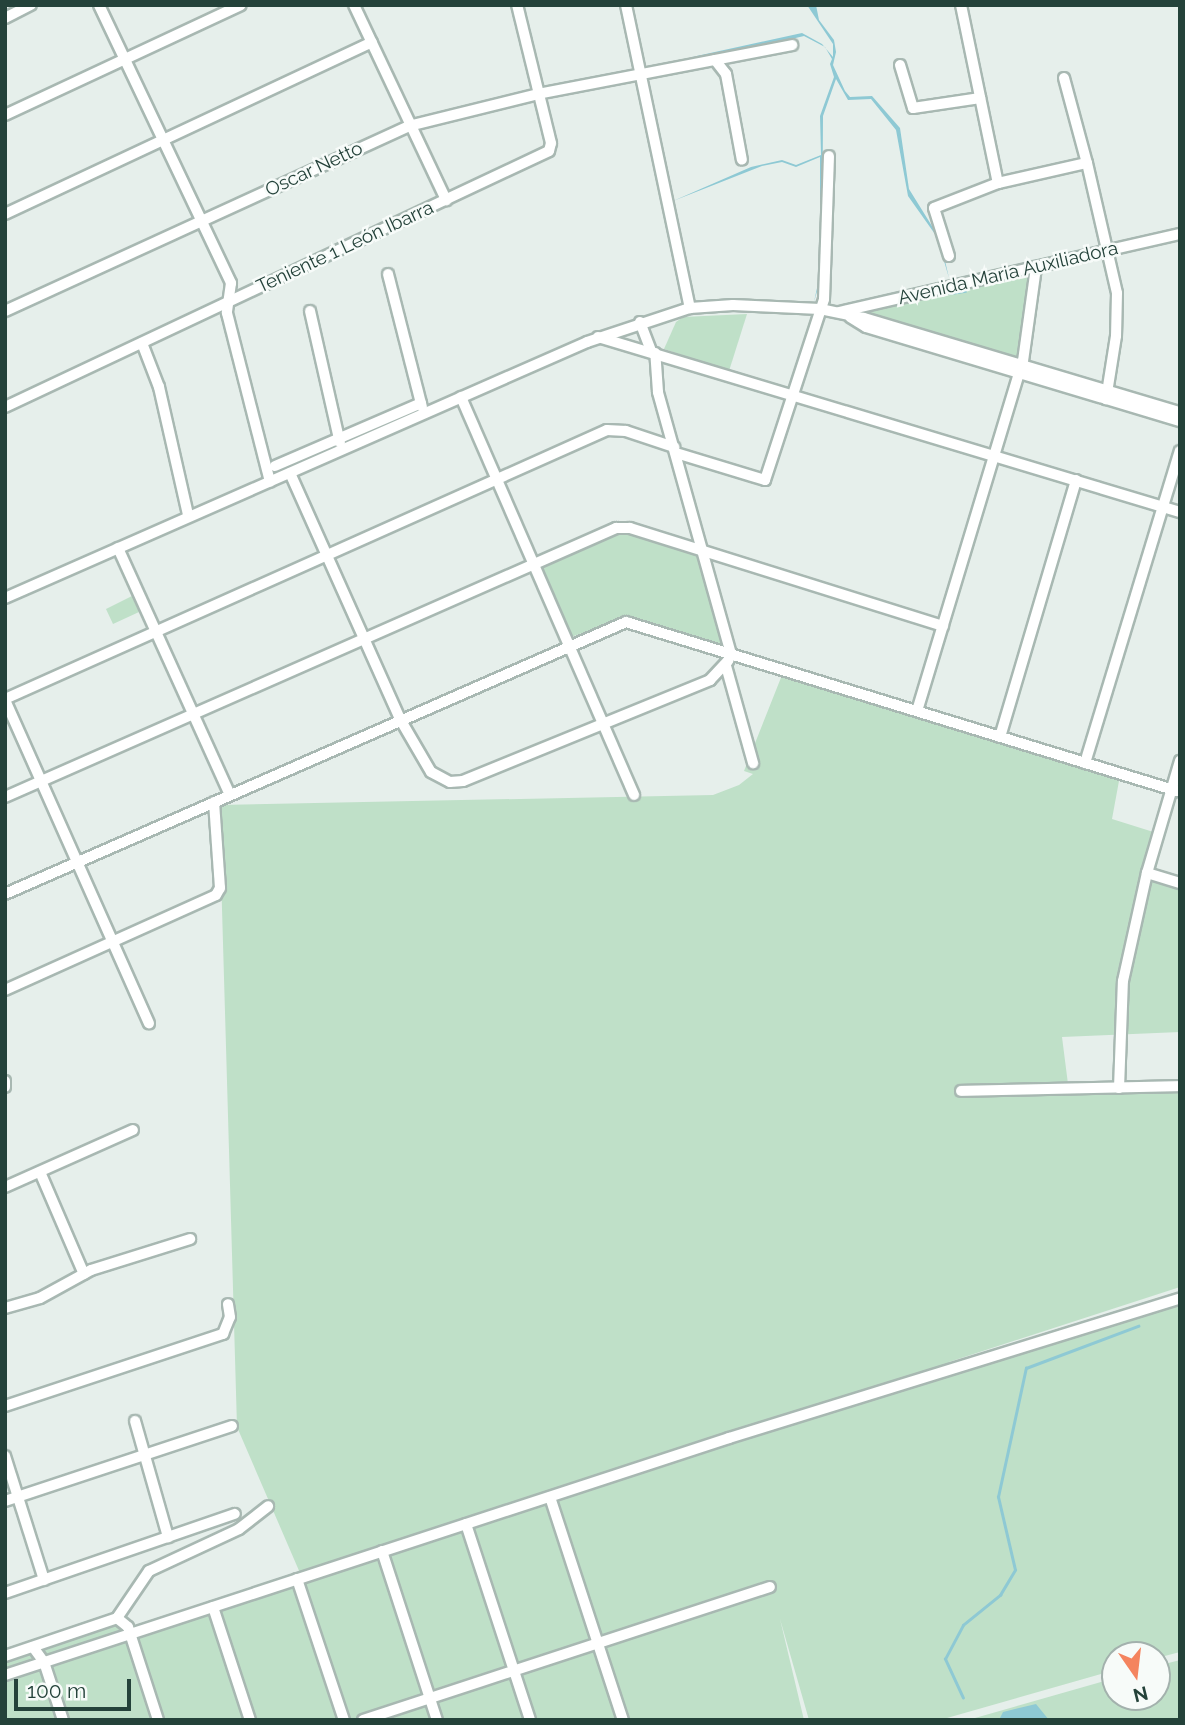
<!DOCTYPE html>
<html>
<head>
<meta charset="utf-8">
<style>
	body { margin:0 }
	#map { position:relative; width:1185px; height:1725px; overflow:hidden; background:#e6efeb; font-family:Raleway,sans-serif }
	div>[style] { position:absolute }
	.green>* { inset:0; background:#bfe0c8 }
	.water>* { inset:0; background:#8ec9d4 }
	.stream>* { height:2.5px; margin:-1.25px; padding:0 1.25px; transform-origin:1.25px; border-radius:1.25px; background:#8ec9d4 }
	.roads { filter:drop-shadow(2px 0 #a8b8b2) drop-shadow(-2px 0 #a8b8b2) drop-shadow(0 2px #a8b8b2) drop-shadow(0 -2px #a8b8b2) }
	.minor>* { height:10px; margin:-5px; padding:0 5px; transform-origin:5px; border-radius:5px; background:#fff }
	span { translate:-50% -50%; white-space:nowrap; text-align:center; line-height:1.15; -webkit-text-stroke:5px #f7fbf9; paint-order:stroke }
	.street-label { font-size:19px; color:#24423a }
	.frame { position:absolute; inset:0; border:7px solid #24423a; pointer-events:none }
	.north { position:absolute; left:1101px; top:1641px; width:70px; height:70px; box-sizing:border-box; background:#f7fbf9; border:2px solid #a3b1ad; border-radius:50%; rotate:166deg; font-size:19px; font-weight:700; line-height:28px; text-align:center; color:#24423a }
	.north::after { content:''; display:block; margin:auto; width:24px; height:32px; background:#f4845f; clip-path:polygon(50% 0,100% 100%,50% 72%,0 100%) }
	.scale { position:absolute; left:14px; top:1679px; width:117px; height:32px; box-sizing:border-box; border:4px solid #24423a; border-top:0; padding-left:9px; font-size:21px; line-height:24px; white-space:nowrap; color:#24423a; -webkit-text-stroke:5px #f7fbf9; paint-order:stroke }
</style>
</head>
<body>
<div id="map">
	<div class="green">
		<i style="clip-path:polygon(1031px 274px,1017px 359px,863px 312px,865px 310px)"></i>
		<i style="clip-path:polygon(747px 314px,729px 371px,664px 349px,676px 322px,683px 317px)"></i>
		<i style="clip-path:polygon(619px 532px,634px 533px,701px 557px,724px 647px,621px 620px,571px 637px,539px 567px)"></i>
		<i style="clip-path:polygon(132px 596px,139px 612px,113px 624px,106px 609px)"></i>
		<i style="clip-path:polygon(786px 665px,1121px 770px,1112px 819px,1163px 835px,1156px 870px,1180px 878px,1180px 1032px,1062px 1037px,1068px 1084px,1180px 1081px,1180px 1287px,949px 1362px,949px 1368px,300px 1573px,237px 1427px,219px 805px,713px 795px,739px 785px,753px 774px,744px 771px)"></i>
		<i style="clip-path:polygon(1180px 1300px,1180px 1652px,1157px 1658px,1115px 1655px,1115px 1670px,940px 1720px,809px 1720px,780px 1619px,804px 1720px,5px 1720px,5px 1659px,120px 1621px,123px 1632px)"></i>
		<i style="clip-path:polygon(1180px 1660px,1180px 1720px,968px 1720px,1115px 1678px,1115px 1697px,1157px 1697px,1157px 1666px)"></i>
	</div>
	<div class="water">
		<i style="clip-path:polygon(807px 5px,816px 5px,819px 20px,834px 40px,836px 52px,833px 65px,845px 91px,850px 97px,872px 96px,900px 128px,909px 189px,940px 239px,949px 278px,937px 237px,908px 196px,896px 130px,871px 99px,848px 100px,836px 79px,823px 116px,822px 274px,814px 302px,820px 274px,820px 157px,796px 167px,782px 162px,762px 166px,673px 201px,751px 167px,782px 160px,796px 165px,821px 155px,820px 116px,834px 77px,830px 64px,832px 59px,825px 47px,804px 36px,724px 55px,692px 57px,802px 33px,822px 44px,833px 57px,833px 44px)"></i>
		<i style="clip-path:polygon(1036px 1704px,1049px 1720px,999px 1720px,1003px 1712px)"></i>
	</div>
	<div class="stream">
		<i style="left:950px;top:293px;width:15px;rotate:-8deg"></i>
		<i style="left:963px;top:1698px;width:43px;rotate:-114.8deg"></i>
		<i style="left:945px;top:1659px;width:38px;rotate:-62deg"></i>
		<i style="left:963px;top:1625px;width:48px;rotate:-39deg"></i>
		<i style="left:1000px;top:1595px;width:29px;rotate:-59deg"></i>
		<i style="left:1015px;top:1570px;width:75px;rotate:-103.1deg"></i>
		<i style="left:998px;top:1497px;width:132px;rotate:-77.8deg"></i>
		<i style="left:1026px;top:1368px;width:120px;rotate:-20.6deg"></i>
	</div>
	<div class="roads">
		<div class="minor">
			<i style="left:99px;top:5px;width:308px;rotate:64.6deg"></i>
			<i style="left:231px;top:283px;width:30px;rotate:98deg"></i>
			<i style="left:227px;top:313px;width:174px;rotate:75.7deg"></i>
			<i style="left:354px;top:5px;width:216px;rotate:64.7deg"></i>
			<i style="left:626px;top:5px;width:310px;rotate:78.1deg"></i>
			<i style="left:961px;top:5px;width:182px;rotate:78.3deg"></i>
			<i style="left:998px;top:183px;width:91px;rotate:-12.7deg"></i>
			<i style="left:1087px;top:163px;width:133px;rotate:77deg"></i>
			<i style="left:1117px;top:293px;width:43px;rotate:91.3deg"></i>
			<i style="left:1116px;top:336px;width:64px;rotate:99deg"></i>
			<i style="left:5px;top:18px;width:29px;rotate:-27deg"></i>
			<i style="left:715px;top:60px;width:18px;rotate:52deg"></i>
			<i style="left:726px;top:74px;width:87px;rotate:79.5deg"></i>
			<i style="left:900px;top:65px;width:45px;rotate:73.2deg"></i>
			<i style="left:913px;top:108px;width:68px;rotate:-8.5deg"></i>
			<i style="left:1064px;top:78px;width:88px;rotate:74.9deg"></i>
			<i style="left:5px;top:115px;width:260px;rotate:-25deg"></i>
			<i style="left:5px;top:214px;width:405px;rotate:-25.1deg"></i>
			<i style="left:949px;top:256px;width:50px;rotate:-107.4deg"></i>
			<i style="left:934px;top:208px;width:69px;rotate:-21.3deg"></i>
			<i style="left:388px;top:274px;width:137px;rotate:75.7deg"></i>
			<i style="left:5px;top:311px;width:444px;rotate:-24.6deg"></i>
			<i style="left:409px;top:126px;width:133px;rotate:-13.9deg"></i>
			<i style="left:538px;top:94px;width:259px;rotate:-10.9deg"></i>
			<i style="left:310px;top:311px;width:135px;rotate:77.2deg"></i>
			<i style="left:839px;top:312px;width:350px;rotate:-12.9deg"></i>
			<i style="left:850px;top:317px;width:19px;rotate:32deg"></i>
			<i style="left:866px;top:327px;width:328px;rotate:16.7deg"></i>
			<i style="left:640px;top:322px;width:31px;rotate:69deg"></i>
			<i style="left:598px;top:337px;width:608px;rotate:16.74deg"></i>
			<i style="left:142px;top:343px;width:47px;rotate:68.9deg"></i>
			<i style="left:159px;top:387px;width:131px;rotate:77.2deg"></i>
			<i style="left:461px;top:397px;width:434px;rotate:66.5deg"></i>
			<i style="left:5px;top:407px;width:601px;rotate:-25.2deg"></i>
			<i style="left:549px;top:151px;width:8px;rotate:-76deg"></i>
			<i style="left:551px;top:143px;width:142px;rotate:-103.8deg"></i>
			<i style="left:676px;top:453px;width:93px;rotate:16.9deg"></i>
			<i style="left:765px;top:480px;width:190px;rotate:-71.9deg"></i>
			<i style="left:824px;top:299px;width:143px;rotate:-88deg"></i>
			<i style="left:275px;top:466px;width:159px;rotate:-23.3deg"></i>
			<i style="left:290px;top:473px;width:269px;rotate:65.9deg"></i>
			<i style="left:400px;top:719px;width:61px;rotate:59.7deg"></i>
			<i style="left:431px;top:772px;width:21px;rotate:28deg"></i>
			<i style="left:450px;top:782px;width:13px;rotate:-4deg"></i>
			<i style="left:463px;top:781px;width:267px;rotate:-22.2deg"></i>
			<i style="left:710px;top:680px;width:26px;rotate:-47deg"></i>
			<i style="left:728px;top:661px;width:8px;rotate:-67deg"></i>
			<i style="left:731px;top:654px;width:272px;rotate:-105.6deg"></i>
			<i style="left:658px;top:392px;width:39px;rotate:-94deg"></i>
			<i style="left:118px;top:548px;width:271px;rotate:65.6deg"></i>
			<i style="left:5px;top:598px;width:636px;rotate:-23.74deg"></i>
			<i style="left:587px;top:342px;width:108px;rotate:-18.3deg"></i>
			<i style="left:690px;top:308px;width:43px;rotate:-4deg"></i>
			<i style="left:733px;top:305px;width:87px;rotate:2.6deg"></i>
			<i style="left:820px;top:309px;width:45px;rotate:11.6deg"></i>
			<i style="left:864px;top:318px;width:330px;rotate:16.6deg"></i>
			<i style="left:726px;top:666px;width:101px;rotate:74.4deg"></i>
			<i style="left:5px;top:699px;width:659px;rotate:-24.08deg"></i>
			<i style="left:607px;top:430px;width:19px;rotate:3deg"></i>
			<i style="left:626px;top:431px;width:51px;rotate:18.4deg"></i>
			<i style="left:5px;top:700px;width:354px;rotate:66deg"></i>
			<i style="left:917px;top:711px;width:366px;rotate:-73.2deg"></i>
			<i style="left:1023px;top:361px;width:95px;rotate:-82.1deg"></i>
			<i style="left:1000px;top:737px;width:268px;rotate:-73.5deg"></i>
			<i style="left:1085px;top:763px;width:326px;rotate:-73.1deg"></i>
			<i style="left:5px;top:797px;width:668px;rotate:-23.76deg"></i>
			<i style="left:616px;top:528px;width:14px"></i>
			<i style="left:630px;top:528px;width:328px;rotate:17.4deg"></i>
			<i style="left:1147px;top:873px;width:34px;rotate:17deg"></i>
			<i style="left:5px;top:894px;width:678px;rotate:-23.65deg"></i>
			<i style="left:626px;top:622px;width:579px;rotate:17.06deg"></i>
			<i style="left:5px;top:990px;width:231px;rotate:-24.2deg"></i>
			<i style="left:216px;top:895px;width:8px;rotate:-60deg"></i>
			<i style="left:220px;top:888px;width:86px;rotate:-94deg"></i>
			<i style="left:5px;top:1081px;width:6px;rotate:90deg"></i>
			<i style="left:1119px;top:1088px;width:107px;rotate:-87.9deg"></i>
			<i style="left:1123px;top:981px;width:111px;rotate:-77.5deg"></i>
			<i style="left:1147px;top:873px;width:117px;rotate:-73.6deg"></i>
			<i style="left:961px;top:1091px;width:219px;rotate:-1.3deg"></i>
			<i style="left:40px;top:1172px;width:111px;rotate:66.7deg"></i>
			<i style="left:5px;top:1187px;width:140px;rotate:-24deg"></i>
			<i style="left:5px;top:1308px;width:36px;rotate:-16deg"></i>
			<i style="left:40px;top:1298px;width:58px;rotate:-28.8deg"></i>
			<i style="left:91px;top:1270px;width:104px;rotate:-17.4deg"></i>
			<i style="left:5px;top:1406px;width:230px;rotate:-18.3deg"></i>
			<i style="left:223px;top:1334px;width:18px;rotate:-68deg"></i>
			<i style="left:230px;top:1317px;width:13px;rotate:-99deg"></i>
			<i style="left:135px;top:1421px;width:121px;rotate:74.1deg"></i>
			<i style="left:5px;top:1456px;width:130px;rotate:72.5deg"></i>
			<i style="left:550px;top:1497px;width:235px;rotate:71.9deg"></i>
			<i style="left:5px;top:1501px;width:239px;rotate:-18.3deg"></i>
			<i style="left:466px;top:1524px;width:206px;rotate:71.9deg"></i>
			<i style="left:382px;top:1551px;width:178px;rotate:72deg"></i>
			<i style="left:297px;top:1579px;width:149px;rotate:71.6deg"></i>
			<i style="left:5px;top:1593px;width:243px;rotate:-19deg"></i>
			<i style="left:213px;top:1607px;width:119px;rotate:71.9deg"></i>
			<i style="left:117px;top:1618px;width:14px;rotate:39deg"></i>
			<i style="left:128px;top:1627px;width:98px;rotate:72.1deg"></i>
			<i style="left:33px;top:1647px;width:19px;rotate:54deg"></i>
			<i style="left:44px;top:1662px;width:61px;rotate:71.9deg"></i>
			<i style="left:5px;top:1656px;width:118px;rotate:-18.7deg"></i>
			<i style="left:117px;top:1618px;width:57px;rotate:-55.8deg"></i>
			<i style="left:149px;top:1571px;width:99px;rotate:-25deg"></i>
			<i style="left:239px;top:1529px;width:37px;rotate:-38deg"></i>
			<i style="left:5px;top:1675px;width:762px;rotate:-18.13deg"></i>
			<i style="left:729px;top:1438px;width:472px;rotate:-17.2deg"></i>
			<i style="left:363px;top:1720px;width:428px;rotate:-18.1deg"></i>
		</div>
	</div>
	<div class="street-label">
		<span style="left:314px;top:169px;rotate:-25deg">Oscar Netto</span>
		<span style="left:345px;top:247px;rotate:-25deg">Teniente 1 León Ibarra</span>
		<span style="left:1008px;top:273px;rotate:-13deg">Avenida Maria Auxiliadora</span>
	</div>
	<div class="frame"></div>
	<div class="north">N</div>
	<div class="scale">100 m</div>
</div>
</body>
</html>
